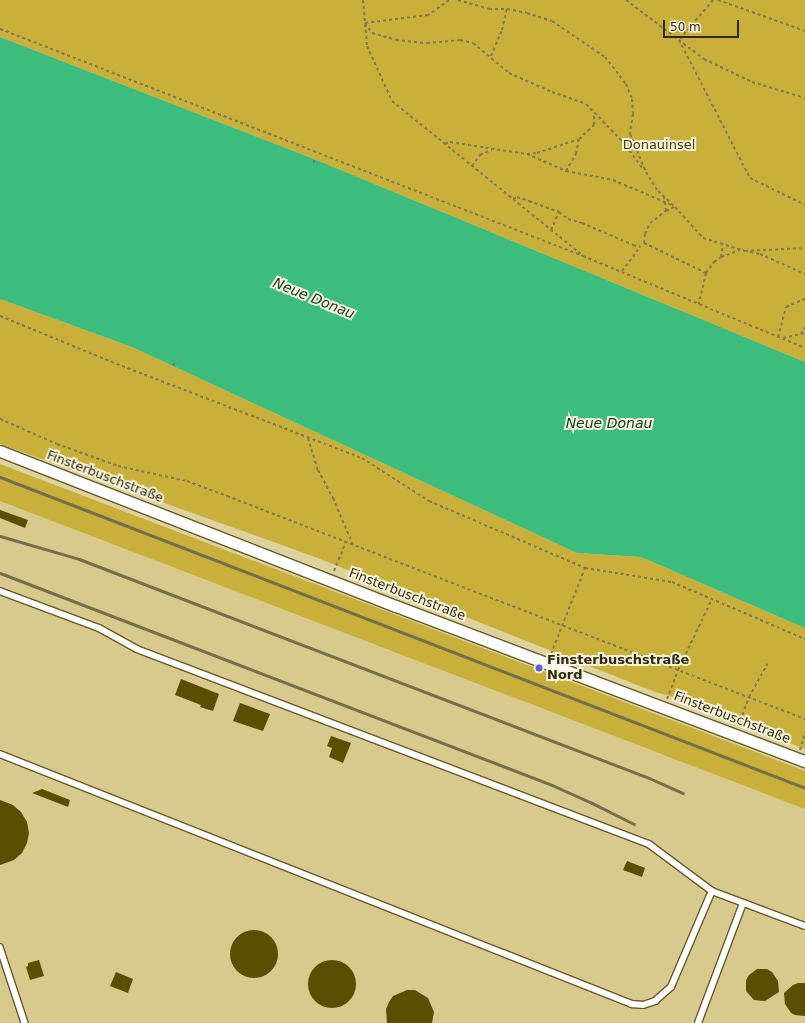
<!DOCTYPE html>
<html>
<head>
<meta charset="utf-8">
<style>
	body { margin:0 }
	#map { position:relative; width:805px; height:1023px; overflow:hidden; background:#ded29d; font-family:"DejaVu Sans",sans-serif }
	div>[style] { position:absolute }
	.built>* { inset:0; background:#d8ca8d }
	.green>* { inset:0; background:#c8b03a }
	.water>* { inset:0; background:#3dbd7d }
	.building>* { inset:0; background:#5b4e00 }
	.round { border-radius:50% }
	.path>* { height:2px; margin-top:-1px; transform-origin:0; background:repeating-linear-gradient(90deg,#817854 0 3px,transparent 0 6px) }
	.roads { filter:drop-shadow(1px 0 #655a27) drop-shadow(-1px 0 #655a27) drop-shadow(0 1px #655a27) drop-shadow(0 -1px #655a27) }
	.lane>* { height:5.5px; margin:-2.75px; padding:0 2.75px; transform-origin:2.75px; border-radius:2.75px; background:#fff }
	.street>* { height:11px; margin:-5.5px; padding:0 5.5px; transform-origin:5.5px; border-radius:5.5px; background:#fff }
	.rail>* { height:3px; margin:-1.5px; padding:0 1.5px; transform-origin:1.5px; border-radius:1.5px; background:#756e4c }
	.dots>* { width:11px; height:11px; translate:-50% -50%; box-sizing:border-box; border:2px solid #f8f3d8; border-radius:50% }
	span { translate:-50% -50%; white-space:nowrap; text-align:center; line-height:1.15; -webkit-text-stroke:4px #f8f3d8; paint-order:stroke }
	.park-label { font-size:13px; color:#473c05 }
	.street-label { font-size:13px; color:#2f2a15 }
	.poi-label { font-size:13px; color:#2f2a15; font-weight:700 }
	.left { translate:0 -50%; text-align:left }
	.water-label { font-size:14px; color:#0c4027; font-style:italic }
	.scale { position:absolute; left:663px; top:20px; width:76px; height:18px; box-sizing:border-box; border:2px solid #2f2a15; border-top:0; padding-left:5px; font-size:12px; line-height:14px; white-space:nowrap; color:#2f2a15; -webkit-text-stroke:3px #f8f3d8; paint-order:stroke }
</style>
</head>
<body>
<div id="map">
	<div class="built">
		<i style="clip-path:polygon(0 501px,805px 809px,805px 1023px,0 1023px)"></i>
	</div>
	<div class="green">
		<i style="clip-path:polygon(0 0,805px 0,805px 362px,314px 159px,0 37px)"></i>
		<i style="clip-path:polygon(0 299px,132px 347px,577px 553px,641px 557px,805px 628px,805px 749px,670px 696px,655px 692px,315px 557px,0 444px)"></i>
		<i style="clip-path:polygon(0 464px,805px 771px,805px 809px,0 501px)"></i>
	</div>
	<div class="water">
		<i style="clip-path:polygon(0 37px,314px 159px,805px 362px,805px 628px,641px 557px,577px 553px,132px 347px,0 299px)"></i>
	</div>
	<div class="building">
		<i style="clip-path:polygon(0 510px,28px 520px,25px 528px,0 518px)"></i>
		<i style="clip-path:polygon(181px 679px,219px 694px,213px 711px,200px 707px,201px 705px,175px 695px)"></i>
		<i style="clip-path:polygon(240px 703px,270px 714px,263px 731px,233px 721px)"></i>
		<i style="clip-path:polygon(331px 736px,351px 743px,343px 763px,329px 757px,332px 748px,327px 746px)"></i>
		<i style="clip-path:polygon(42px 789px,70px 800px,68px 807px,32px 793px)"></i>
		<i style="clip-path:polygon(0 800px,13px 805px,21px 812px,27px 822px,29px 833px,27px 843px,22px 853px,14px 860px,0 865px)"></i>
		<i style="clip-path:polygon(627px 861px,645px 868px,642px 877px,623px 870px)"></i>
		<i class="round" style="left:230px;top:930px;width:48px;height:48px"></i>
		<i style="clip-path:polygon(39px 960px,44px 976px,30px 980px,26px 967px,28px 966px,28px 963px)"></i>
		<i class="round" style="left:308px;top:960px;width:48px;height:48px"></i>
		<i style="clip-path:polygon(757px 969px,767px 969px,772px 972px,778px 981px,779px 992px,765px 1001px,754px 1000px,746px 991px,746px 980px,749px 975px)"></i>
		<i style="clip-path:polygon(116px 972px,133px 979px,128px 993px,110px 986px)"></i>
		<i style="clip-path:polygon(798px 983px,805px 983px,805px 1016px,795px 1015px,791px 1013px,785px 1004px,784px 993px,793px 985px)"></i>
		<i style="clip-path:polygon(407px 990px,415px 990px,428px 998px,434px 1012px,432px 1023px,387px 1023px,386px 1009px,389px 1002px,393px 996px)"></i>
	</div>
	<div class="path">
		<i style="left:363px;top:0;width:46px;rotate:85deg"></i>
		<i style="left:367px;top:46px;width:60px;rotate:65.6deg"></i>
		<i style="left:392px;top:101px;width:245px;rotate:39deg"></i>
		<i style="left:449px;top:0;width:26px;rotate:144deg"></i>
		<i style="left:428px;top:15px;width:64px;rotate:172.8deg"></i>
		<i style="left:365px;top:23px;width:12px;rotate:55deg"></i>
		<i style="left:372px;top:33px;width:25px;rotate:16deg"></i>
		<i style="left:396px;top:40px;width:31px;rotate:6deg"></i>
		<i style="left:427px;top:43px;width:33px;rotate:-5deg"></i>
		<i style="left:460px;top:40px;width:13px;rotate:13deg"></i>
		<i style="left:473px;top:43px;width:47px;rotate:39.8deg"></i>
		<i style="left:509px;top:73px;width:47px;rotate:23.8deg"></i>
		<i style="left:552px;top:92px;width:36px;rotate:19deg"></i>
		<i style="left:586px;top:104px;width:52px;rotate:45.8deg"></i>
		<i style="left:622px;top:141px;width:35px;rotate:53deg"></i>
		<i style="left:458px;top:0;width:32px;rotate:16deg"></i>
		<i style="left:489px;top:9px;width:18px"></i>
		<i style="left:507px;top:9px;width:20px;rotate:11deg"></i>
		<i style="left:527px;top:13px;width:26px;rotate:18deg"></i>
		<i style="left:552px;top:21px;width:64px;rotate:34.2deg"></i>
		<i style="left:605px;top:57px;width:34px;rotate:52deg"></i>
		<i style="left:626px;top:84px;width:16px;rotate:68deg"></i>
		<i style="left:632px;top:99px;width:15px;rotate:86deg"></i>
		<i style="left:633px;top:114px;width:20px;rotate:99deg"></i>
		<i style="left:630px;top:134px;width:41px;rotate:67.2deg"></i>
		<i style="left:646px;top:172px;width:22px;rotate:58deg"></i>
		<i style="left:658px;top:191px;width:23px;rotate:43deg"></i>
		<i style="left:675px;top:207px;width:42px;rotate:47.9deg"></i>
		<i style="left:703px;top:238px;width:44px;rotate:17.2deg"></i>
		<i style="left:745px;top:251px;width:60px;rotate:-2.9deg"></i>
		<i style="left:626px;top:0;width:98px;rotate:37.1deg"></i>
		<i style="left:704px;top:59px;width:53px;rotate:25.6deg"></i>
		<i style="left:752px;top:82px;width:55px;rotate:16.8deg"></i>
		<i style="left:713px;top:0;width:52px;rotate:130.4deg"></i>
		<i style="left:679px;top:40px;width:155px;rotate:62.8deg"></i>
		<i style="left:750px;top:178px;width:61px;rotate:26.1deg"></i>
		<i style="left:718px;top:0;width:92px;rotate:19.6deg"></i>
		<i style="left:0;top:29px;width:626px;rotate:21.27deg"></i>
		<i style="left:583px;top:256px;width:240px;rotate:22.5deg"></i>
		<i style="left:491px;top:56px;width:28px;rotate:-67deg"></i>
		<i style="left:502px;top:30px;width:22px;rotate:-77deg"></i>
		<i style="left:622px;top:141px;width:20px;rotate:6deg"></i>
		<i style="left:445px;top:144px;width:5px;rotate:-22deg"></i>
		<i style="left:450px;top:142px;width:78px;rotate:8.9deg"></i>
		<i style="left:527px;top:154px;width:43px;rotate:23.6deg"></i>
		<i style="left:566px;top:171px;width:48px;rotate:10.8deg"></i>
		<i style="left:613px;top:180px;width:66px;rotate:23.1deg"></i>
		<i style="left:527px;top:154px;width:10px;rotate:-6deg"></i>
		<i style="left:537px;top:153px;width:44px;rotate:-18.4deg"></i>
		<i style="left:314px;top:163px;width:4px;rotate:-90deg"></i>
		<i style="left:472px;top:166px;width:14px;rotate:-54deg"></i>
		<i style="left:480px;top:155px;width:13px;rotate:-23deg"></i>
		<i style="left:566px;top:171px;width:20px;rotate:-60deg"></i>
		<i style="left:576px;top:154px;width:15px;rotate:-79deg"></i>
		<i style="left:579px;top:139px;width:21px;rotate:-43deg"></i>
		<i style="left:594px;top:125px;width:12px;rotate:-90deg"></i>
		<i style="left:513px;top:199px;width:4px;rotate:-27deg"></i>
		<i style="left:517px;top:197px;width:13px;rotate:18deg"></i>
		<i style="left:529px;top:201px;width:32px;rotate:20deg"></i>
		<i style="left:559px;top:212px;width:11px;rotate:38deg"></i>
		<i style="left:568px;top:219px;width:15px;rotate:16deg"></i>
		<i style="left:582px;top:223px;width:56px;rotate:23.3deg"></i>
		<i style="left:633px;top:245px;width:8px;rotate:14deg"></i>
		<i style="left:666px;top:211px;width:9px;rotate:-27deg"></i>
		<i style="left:551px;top:230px;width:24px;rotate:-66deg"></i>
		<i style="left:644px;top:243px;width:69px;rotate:25.8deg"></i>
		<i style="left:706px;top:273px;width:32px;rotate:103deg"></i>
		<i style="left:644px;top:243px;width:9px;rotate:-84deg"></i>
		<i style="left:645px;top:234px;width:12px;rotate:-66deg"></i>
		<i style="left:650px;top:223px;width:20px;rotate:-37deg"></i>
		<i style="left:666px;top:211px;width:14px;rotate:-98deg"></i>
		<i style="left:750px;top:252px;width:10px;rotate:11deg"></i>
		<i style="left:760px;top:254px;width:49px;rotate:24deg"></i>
		<i style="left:721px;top:257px;width:20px;rotate:-20deg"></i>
		<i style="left:622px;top:271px;width:31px;rotate:-53deg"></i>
		<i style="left:706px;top:273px;width:14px;rotate:-54deg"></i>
		<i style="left:714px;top:262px;width:9px;rotate:-36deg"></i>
		<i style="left:721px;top:257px;width:13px;rotate:-81deg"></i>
		<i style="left:0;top:316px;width:132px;rotate:22.3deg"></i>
		<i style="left:122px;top:366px;width:257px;rotate:21deg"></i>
		<i style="left:362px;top:458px;width:80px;rotate:32.7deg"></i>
		<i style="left:429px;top:501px;width:170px;rotate:23.2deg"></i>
		<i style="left:585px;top:568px;width:88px;rotate:9.1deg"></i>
		<i style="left:672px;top:582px;width:145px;rotate:23.2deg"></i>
		<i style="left:801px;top:334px;width:8px;rotate:-60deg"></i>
		<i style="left:778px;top:337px;width:31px;rotate:-75deg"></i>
		<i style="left:786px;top:307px;width:21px;rotate:-23deg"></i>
		<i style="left:783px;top:338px;width:23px;rotate:-13deg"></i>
		<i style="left:173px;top:366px;width:4px;rotate:-56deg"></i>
		<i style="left:0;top:419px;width:62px;rotate:23.7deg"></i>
		<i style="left:57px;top:444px;width:65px;rotate:19.8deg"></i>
		<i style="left:118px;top:466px;width:71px;rotate:12.3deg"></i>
		<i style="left:187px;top:481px;width:43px;rotate:20.6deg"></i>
		<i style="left:227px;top:496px;width:620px;rotate:21.1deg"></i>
		<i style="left:308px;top:438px;width:34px;rotate:73deg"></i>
		<i style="left:318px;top:470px;width:32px;rotate:62deg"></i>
		<i style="left:333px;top:498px;width:51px;rotate:66.9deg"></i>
		<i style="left:334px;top:571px;width:31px;rotate:-68deg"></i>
		<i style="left:551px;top:654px;width:92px;rotate:-68.4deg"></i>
		<i style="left:667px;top:699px;width:31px;rotate:-69deg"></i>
		<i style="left:678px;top:670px;width:79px;rotate:-64.4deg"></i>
		<i style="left:738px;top:726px;width:31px;rotate:-69deg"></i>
		<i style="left:749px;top:697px;width:38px;rotate:-61deg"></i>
		<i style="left:800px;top:750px;width:19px;rotate:-74deg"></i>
	</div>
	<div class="roads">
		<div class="lane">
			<i style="left:0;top:591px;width:106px;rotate:20.5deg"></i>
			<i style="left:99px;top:628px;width:43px;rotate:28.9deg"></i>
			<i style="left:137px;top:649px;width:548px;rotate:20.85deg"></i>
			<i style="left:649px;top:844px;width:79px;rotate:36.7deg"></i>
			<i style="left:712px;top:891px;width:99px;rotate:20.6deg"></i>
			<i style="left:0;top:754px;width:680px;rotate:21.58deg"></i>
			<i style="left:632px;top:1004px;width:11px;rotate:5deg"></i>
			<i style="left:643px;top:1005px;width:13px;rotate:-18deg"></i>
			<i style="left:655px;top:1001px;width:21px;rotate:-41deg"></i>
			<i style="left:671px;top:987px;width:104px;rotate:-66.9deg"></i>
			<i style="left:0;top:947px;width:80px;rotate:71.8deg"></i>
			<i style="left:698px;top:1023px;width:128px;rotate:-69.4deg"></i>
		</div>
		<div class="street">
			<i style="left:0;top:451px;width:425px;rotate:21.4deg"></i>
			<i style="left:396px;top:606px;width:437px;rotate:20.8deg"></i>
		</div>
	</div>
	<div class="rail">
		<i style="left:0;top:477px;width:863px;rotate:21.12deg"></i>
		<i style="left:0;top:536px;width:82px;rotate:16.2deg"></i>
		<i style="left:79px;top:559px;width:611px;rotate:21.02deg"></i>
		<i style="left:649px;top:778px;width:37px;rotate:24deg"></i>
		<i style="left:0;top:573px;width:591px;rotate:21.01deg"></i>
		<i style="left:552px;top:785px;width:44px;rotate:24.2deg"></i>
		<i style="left:592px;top:803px;width:47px;rotate:26.6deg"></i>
	</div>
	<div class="dots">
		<i style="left:539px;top:668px;background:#5c60d8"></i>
	</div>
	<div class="park-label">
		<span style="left:659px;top:145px">Donauinsel</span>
	</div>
	<div class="street-label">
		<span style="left:105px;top:477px;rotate:21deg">Finsterbuschstraße</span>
		<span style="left:407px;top:595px;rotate:21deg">Finsterbuschstraße</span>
		<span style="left:732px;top:718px;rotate:21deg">Finsterbuschstraße</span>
	</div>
	<div class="poi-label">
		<span class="left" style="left:547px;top:668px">Finsterbuschstraße<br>Nord</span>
	</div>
	<div class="water-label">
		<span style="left:314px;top:298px;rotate:22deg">Neue Donau</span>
		<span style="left:609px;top:423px">Neue Donau</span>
	</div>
	<div class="scale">50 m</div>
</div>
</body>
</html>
